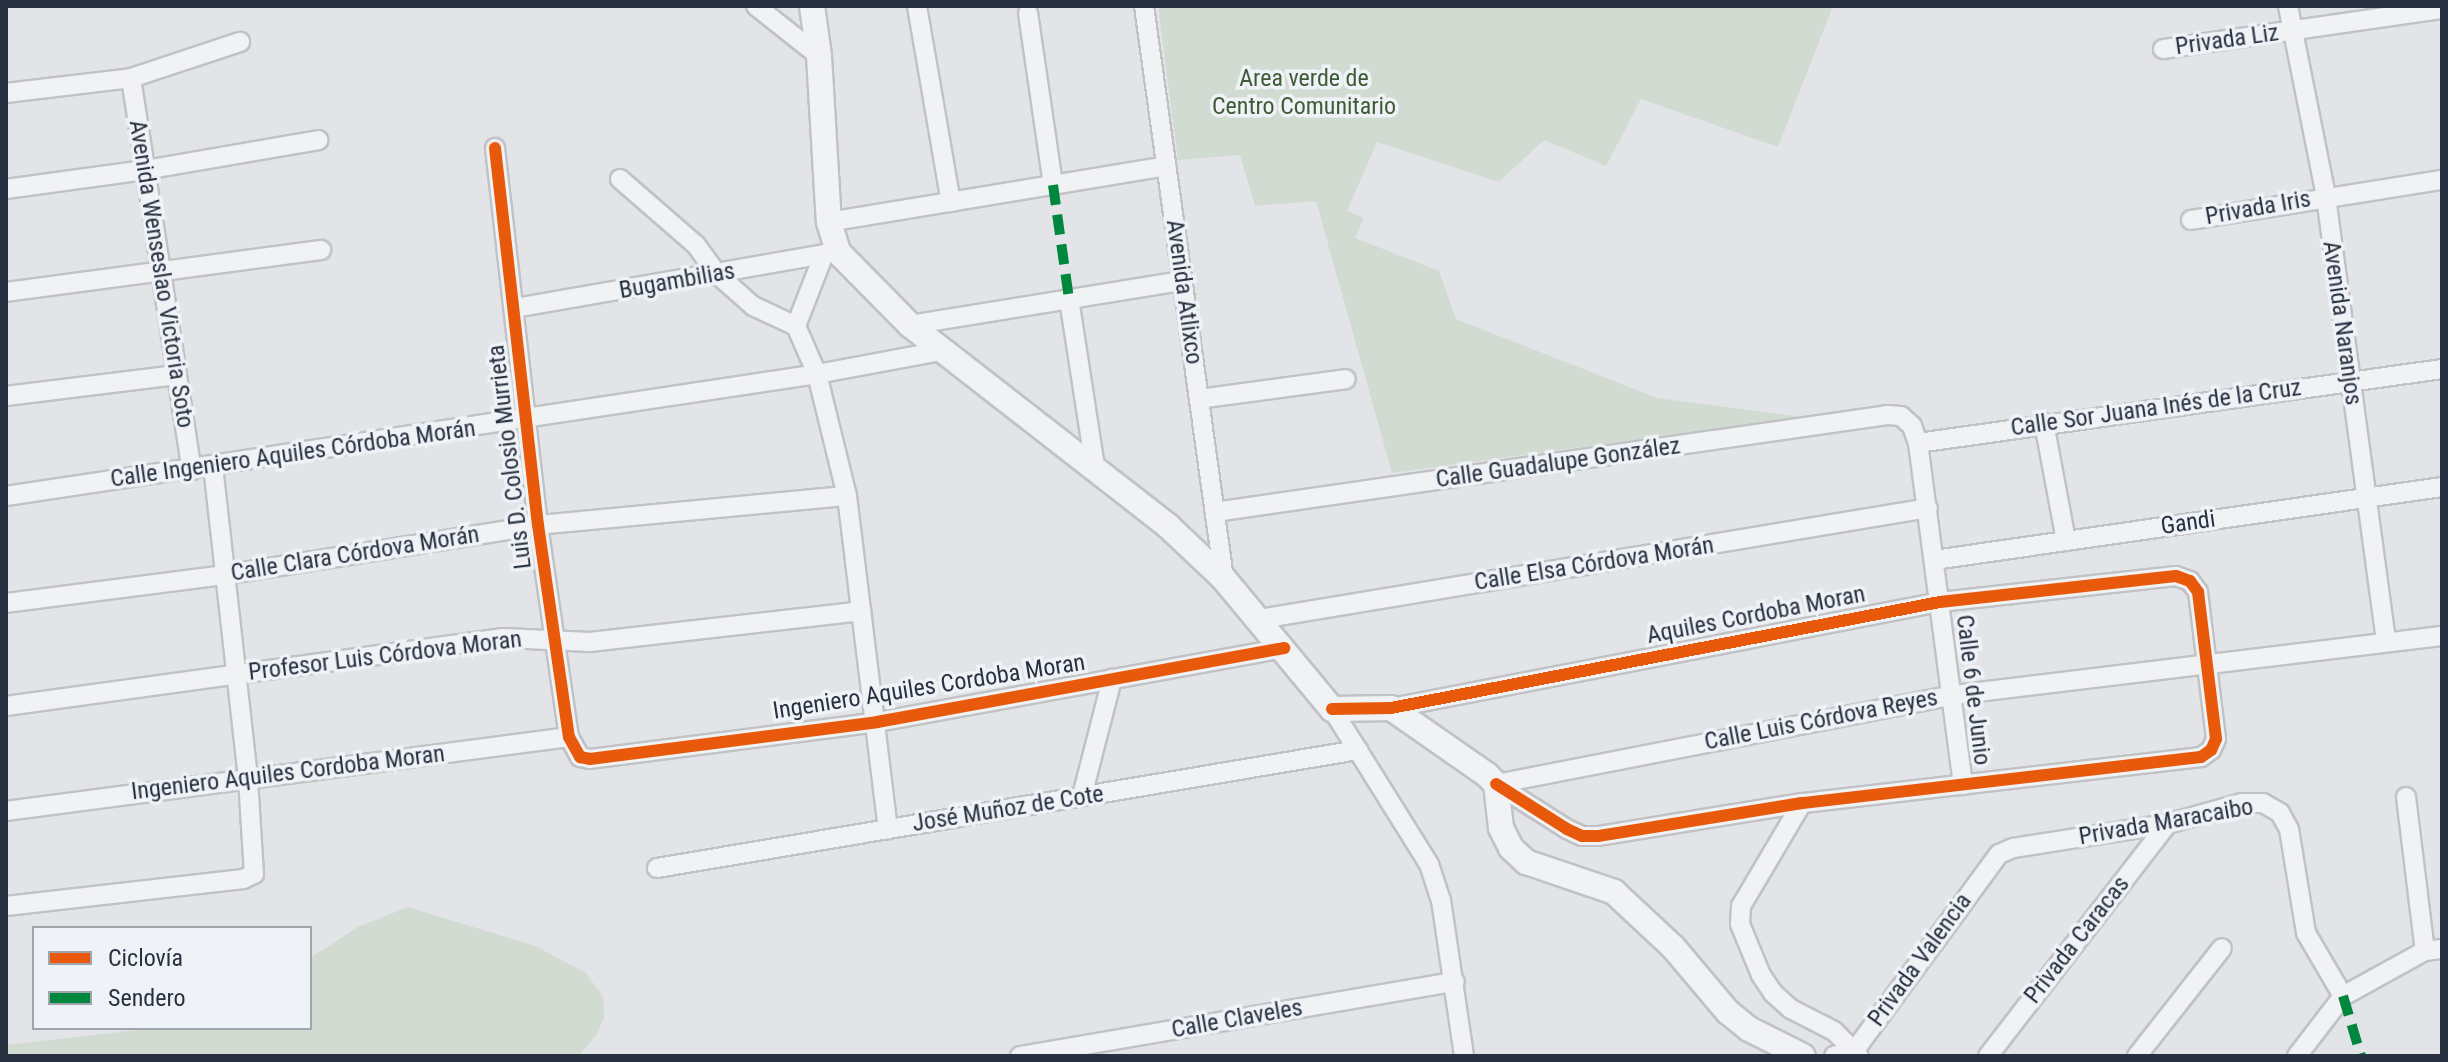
<!DOCTYPE html>
<html>
<head>
<meta charset="utf-8">
<style>
	body { margin:0 }
	#map { position:relative; width:2448px; height:1062px; overflow:hidden; background:#e2e4e7; font-family:"Roboto Condensed",sans-serif }
	div>[style] { position:absolute }
	.green>* { inset:0; background:#d2dbd2 }
	.roads { filter:drop-shadow(2px 0 #c0c2c5) drop-shadow(-2px 0 #c0c2c5) drop-shadow(0 2px #c0c2c5) drop-shadow(0 -2px #c0c2c5) }
	.minor>* { height:18px; margin:-9px; padding:0 9px; transform-origin:9px; border-radius:9px; background:#f1f2f4 }
	.tertiary>* { height:24px; margin:-12px; padding:0 12px; transform-origin:12px; border-radius:12px; background:#f1f2f4 }
	.quiet>* { height:10px; margin-top:-5px; transform-origin:0; background:repeating-linear-gradient(90deg,#00873e 0 20px,transparent 0 30px) }
	.cycleway>* { height:12px; margin:-6px; padding:0 6px; transform-origin:6px; border-radius:6px; background:#e8590c }
	span { translate:-50% -50%; white-space:nowrap; text-align:center; line-height:1.15; -webkit-text-stroke:7px #eff2f6; paint-order:stroke }
	.street-label { font-size:24px; color:#283140 }
	.park-label { font-size:24px; color:#3d5c36 }
	.frame { position:absolute; inset:0; border:8px solid #283140; pointer-events:none }
	.legend { position:absolute; left:32px; top:926px; width:280px; height:104px; box-sizing:border-box; background:#eff2f6; border:2px solid #9fa5ad; margin:0; padding:10px 14px; list-style:none; font-size:24px; color:#283140 }
	.legend li { display:flex; align-items:center; gap:16px; height:40px }
	.legend b { width:40px; border:2px solid #9fa5ad }
</style>
</head>
<body>
<div id="map">
	<div class="green">
		<i style="clip-path:polygon(1158px 6px,1833px 6px,1778px 147px,1641px 99px,1606px 166px,1544px 140px,1499px 182px,1377px 142px,1347px 211px,1364px 218px,1355px 238px,1439px 271px,1456px 319px,1657px 398px,1802px 417px,1392px 473px,1316px 201px,1255px 206px,1240px 155px,1178px 160px)"></i>
		<i style="clip-path:polygon(408px 907px,535px 946px,586px 973px,603px 997px,604px 1018px,595px 1037px,578px 1056px,6px 1056px,6px 1045px,155px 1028px,310px 1028px,310px 958px,358px 927px)"></i>
	</div>
	<div class="roads">
		<div class="minor">
			<i style="left:756px;top:6px;width:80px;rotate:38.4deg"></i>
			<i style="left:917px;top:6px;width:199px;rotate:80.2deg"></i>
			<i style="left:1144px;top:6px;width:579px;rotate:82.05deg"></i>
			<i style="left:2288px;top:6px;width:195px;rotate:78.7deg"></i>
			<i style="left:2326px;top:197px;width:448px;rotate:82.3deg"></i>
			<i style="left:1028px;top:13px;width:174px;rotate:81.7deg"></i>
			<i style="left:2163px;top:49px;width:282px;rotate:-8.2deg"></i>
			<i style="left:131px;top:78px;width:397px;rotate:81.2deg"></i>
			<i style="left:6px;top:93px;width:126px;rotate:-6.8deg"></i>
			<i style="left:131px;top:78px;width:115px;rotate:-18.3deg"></i>
			<i style="left:495px;top:148px;width:379px;rotate:83.5deg"></i>
			<i style="left:538px;top:525px;width:214px;rotate:81.7deg"></i>
			<i style="left:569px;top:737px;width:23px;rotate:61deg"></i>
			<i style="left:580px;top:757px;width:10px;rotate:11deg"></i>
			<i style="left:590px;top:759px;width:289px;rotate:-7.3deg"></i>
			<i style="left:877px;top:722px;width:414px;rotate:-10.3deg"></i>
			<i style="left:620px;top:179px;width:101px;rotate:41deg"></i>
			<i style="left:696px;top:245px;width:36px;rotate:54deg"></i>
			<i style="left:717px;top:274px;width:48px;rotate:41.6deg"></i>
			<i style="left:753px;top:306px;width:47px;rotate:24.9deg"></i>
			<i style="left:6px;top:189px;width:140px;rotate:-7.8deg"></i>
			<i style="left:145px;top:170px;width:176px;rotate:-9.8deg"></i>
			<i style="left:2191px;top:220px;width:254px;rotate:-9.1deg"></i>
			<i style="left:829px;top:222px;width:342px;rotate:-9.4deg"></i>
			<i style="left:824px;top:254px;width:77px;rotate:111.3deg"></i>
			<i style="left:796px;top:326px;width:52px;rotate:66.4deg"></i>
			<i style="left:817px;top:374px;width:126px;rotate:76.2deg"></i>
			<i style="left:847px;top:496px;width:336px;rotate:83deg"></i>
			<i style="left:6px;top:292px;width:318px;rotate:-7.6deg"></i>
			<i style="left:1069px;top:299px;width:170px;rotate:81.2deg"></i>
			<i style="left:515px;top:308px;width:321px;rotate:-9.9deg"></i>
			<i style="left:910px;top:325px;width:276px;rotate:-9.2deg"></i>
			<i style="left:6px;top:396px;width:172px;rotate:-7deg"></i>
			<i style="left:1199px;top:399px;width:148px;rotate:-7.7deg"></i>
			<i style="left:2044px;top:423px;width:120px;rotate:79.4deg"></i>
			<i style="left:1918px;top:443px;width:529px;rotate:-8.04deg"></i>
			<i style="left:6px;top:496px;width:820px;rotate:-8.55deg"></i>
			<i style="left:817px;top:374px;width:132px;rotate:-10.5deg"></i>
			<i style="left:1215px;top:512px;width:679px;rotate:-8.21deg"></i>
			<i style="left:1887px;top:415px;width:14px;rotate:4deg"></i>
			<i style="left:1901px;top:416px;width:15px;rotate:42deg"></i>
			<i style="left:1912px;top:426px;width:18px;rotate:71deg"></i>
			<i style="left:1918px;top:443px;width:345px;rotate:82.5deg"></i>
			<i style="left:1934px;top:560px;width:513px;rotate:-8.18deg"></i>
			<i style="left:6px;top:603px;width:220px;rotate:-7.3deg"></i>
			<i style="left:224px;top:575px;width:318px;rotate:-9deg"></i>
			<i style="left:538px;top:525px;width:310px;rotate:-5.4deg"></i>
			<i style="left:1260px;top:619px;width:677px;rotate:-9.43deg"></i>
			<i style="left:6px;top:706px;width:502px;rotate:-7.79deg"></i>
			<i style="left:503px;top:638px;width:87px;rotate:2.6deg"></i>
			<i style="left:590px;top:642px;width:273px;rotate:-6.5deg"></i>
			<i style="left:1391px;top:708px;width:559px;rotate:-10.93deg"></i>
			<i style="left:1940px;top:602px;width:237px;rotate:-6.3deg"></i>
			<i style="left:2176px;top:576px;width:15px;rotate:20deg"></i>
			<i style="left:2190px;top:581px;width:14px;rotate:54deg"></i>
			<i style="left:2198px;top:592px;width:148px;rotate:83deg"></i>
			<i style="left:2216px;top:739px;width:12px;rotate:114deg"></i>
			<i style="left:2211px;top:750px;width:12px;rotate:145deg"></i>
			<i style="left:2201px;top:757px;width:402px;rotate:173.4deg"></i>
			<i style="left:1802px;top:803px;width:207px;rotate:170.8deg"></i>
			<i style="left:1598px;top:836px;width:16px;rotate:180deg"></i>
			<i style="left:1582px;top:836px;width:17px;rotate:-155deg"></i>
			<i style="left:1567px;top:829px;width:84px;rotate:-147.6deg"></i>
			<i style="left:1332px;top:709px;width:183px;rotate:58deg"></i>
			<i style="left:1429px;top:864px;width:38px;rotate:72deg"></i>
			<i style="left:1441px;top:900px;width:158px;rotate:81.6deg"></i>
			<i style="left:1496px;top:784px;width:466px;rotate:-11deg"></i>
			<i style="left:1953px;top:695px;width:493px;rotate:-6.9deg"></i>
			<i style="left:1082px;top:796px;width:121px;rotate:-75.6deg"></i>
			<i style="left:2406px;top:797px;width:155px;rotate:83deg"></i>
			<i style="left:1802px;top:803px;width:120px;rotate:120.6deg"></i>
			<i style="left:1741px;top:906px;width:18px;rotate:93deg"></i>
			<i style="left:1740px;top:924px;width:55px;rotate:67.6deg"></i>
			<i style="left:1761px;top:975px;width:22px;rotate:56deg"></i>
			<i style="left:1773px;top:993px;width:24px;rotate:42deg"></i>
			<i style="left:1791px;top:1009px;width:48px;rotate:27.1deg"></i>
			<i style="left:1834px;top:1031px;width:35px;rotate:45deg"></i>
			<i style="left:6px;top:811px;width:568px;rotate:-7.49deg"></i>
			<i style="left:657px;top:868px;width:711px;rotate:-9.56deg"></i>
			<i style="left:6px;top:906px;width:239px;rotate:-6.5deg"></i>
			<i style="left:243px;top:879px;width:12px;rotate:-24deg"></i>
			<i style="left:254px;top:874px;width:96px;rotate:-93.6deg"></i>
			<i style="left:248px;top:778px;width:313px;rotate:-96.4deg"></i>
			<i style="left:1020px;top:1056px;width:441px;rotate:-9.7deg"></i>
			<i style="left:1834px;top:1056px;width:22px;rotate:-16deg"></i>
			<i style="left:1855px;top:1050px;width:243px;rotate:-53.7deg"></i>
			<i style="left:1999px;top:854px;width:15px;rotate:-23deg"></i>
			<i style="left:2013px;top:848px;width:156px;rotate:-8.9deg"></i>
			<i style="left:2167px;top:824px;width:78px;rotate:-15.6deg"></i>
			<i style="left:2242px;top:803px;width:21px"></i>
			<i style="left:2263px;top:803px;width:20px;rotate:30deg"></i>
			<i style="left:2280px;top:813px;width:18px;rotate:61deg"></i>
			<i style="left:2289px;top:829px;width:105px;rotate:80.7deg"></i>
			<i style="left:2306px;top:933px;width:73px;rotate:59.6deg"></i>
			<i style="left:1988px;top:1056px;width:293px;rotate:-52.3deg"></i>
			<i style="left:2137px;top:1056px;width:137px;rotate:-51.8deg"></i>
			<i style="left:2297px;top:1056px;width:76px;rotate:-52.5deg"></i>
			<i style="left:2343px;top:996px;width:94px;rotate:-28.8deg"></i>
			<i style="left:2425px;top:951px;width:17px;rotate:-7deg"></i>
		</div>
		<div class="tertiary">
			<i style="left:812px;top:6px;width:50px;rotate:82deg"></i>
			<i style="left:819px;top:56px;width:166px;rotate:86.6deg"></i>
			<i style="left:829px;top:222px;width:31px;rotate:73deg"></i>
			<i style="left:838px;top:252px;width:103px;rotate:45.4deg"></i>
			<i style="left:910px;top:325px;width:327px;rotate:37.9deg"></i>
			<i style="left:1168px;top:526px;width:77px;rotate:43.4deg"></i>
			<i style="left:1224px;top:579px;width:169px;rotate:50.3deg"></i>
			<i style="left:1332px;top:709px;width:59px;rotate:-1deg"></i>
			<i style="left:1391px;top:708px;width:117px;rotate:34.9deg"></i>
			<i style="left:1487px;top:775px;width:13px;rotate:45deg"></i>
			<i style="left:1496px;top:784px;width:44px;rotate:83.5deg"></i>
			<i style="left:1501px;top:828px;width:22px;rotate:63deg"></i>
			<i style="left:1511px;top:848px;width:21px;rotate:43deg"></i>
			<i style="left:1526px;top:862px;width:93px;rotate:18.8deg"></i>
			<i style="left:1614px;top:892px;width:81px;rotate:43deg"></i>
			<i style="left:1673px;top:947px;width:85px;rotate:49.8deg"></i>
			<i style="left:1728px;top:1012px;width:27px;rotate:39deg"></i>
			<i style="left:1749px;top:1029px;width:60px;rotate:26.6deg"></i>
		</div>
	</div>
	<div class="quiet">
		<i style="left:1053px;top:185px;width:115px;rotate:82deg"></i>
		<i style="left:2343px;top:996px;width:63px;rotate:73.3deg"></i>
	</div>
	<div class="cycleway">
		<i style="left:495px;top:148px;width:379px;rotate:83.5deg"></i>
		<i style="left:538px;top:525px;width:214px;rotate:81.7deg"></i>
		<i style="left:569px;top:737px;width:23px;rotate:61deg"></i>
		<i style="left:580px;top:757px;width:10px;rotate:11deg"></i>
		<i style="left:590px;top:759px;width:289px;rotate:-7.3deg"></i>
		<i style="left:877px;top:722px;width:414px;rotate:-10.3deg"></i>
		<i style="left:1332px;top:709px;width:59px;rotate:-1deg"></i>
		<i style="left:1391px;top:708px;width:559px;rotate:-10.93deg"></i>
		<i style="left:1940px;top:602px;width:237px;rotate:-6.3deg"></i>
		<i style="left:2176px;top:576px;width:15px;rotate:20deg"></i>
		<i style="left:2190px;top:581px;width:14px;rotate:54deg"></i>
		<i style="left:2198px;top:592px;width:148px;rotate:83deg"></i>
		<i style="left:2216px;top:739px;width:12px;rotate:114deg"></i>
		<i style="left:2211px;top:750px;width:12px;rotate:145deg"></i>
		<i style="left:2201px;top:757px;width:402px;rotate:173.4deg"></i>
		<i style="left:1802px;top:803px;width:207px;rotate:170.8deg"></i>
		<i style="left:1598px;top:836px;width:16px;rotate:180deg"></i>
		<i style="left:1582px;top:836px;width:17px;rotate:-155deg"></i>
		<i style="left:1567px;top:829px;width:84px;rotate:-147.6deg"></i>
	</div>
	<div class="street-label">
		<span style="left:2227px;top:40px;rotate:-8deg">Privada Liz</span>
		<span style="left:2258px;top:208px;rotate:-10deg">Privada Iris</span>
		<span style="left:161px;top:274px;rotate:81deg">Avenida Wenseslao Victoria Soto</span>
		<span style="left:677px;top:281px;rotate:-10deg">Bugambilias</span>
		<span style="left:1184px;top:292px;rotate:82deg">Avenida Atlixco</span>
		<span style="left:2342px;top:323px;rotate:82deg">Avenida Naranjos</span>
		<span style="left:2156px;top:408px;rotate:-8deg">Calle Sor Juana Inés de la Cruz</span>
		<span style="left:293px;top:454px;rotate:-8deg">Calle Ingeniero Aquiles Córdoba Morán</span>
		<span style="left:510px;top:457px;rotate:-97deg">Luis D. Colosio Murrieta</span>
		<span style="left:1558px;top:463px;rotate:-8deg">Calle Guadalupe González</span>
		<span style="left:2188px;top:523px;rotate:-8deg">Gandi</span>
		<span style="left:355px;top:554px;rotate:-9deg">Calle Clara Córdova Morán</span>
		<span style="left:1594px;top:564px;rotate:-9deg">Calle Elsa Córdova Morán</span>
		<span style="left:1756px;top:615px;rotate:-11deg">Aquiles Cordoba Moran</span>
		<span style="left:385px;top:656px;rotate:-7deg">Profesor Luis Córdova Moran</span>
		<span style="left:929px;top:687px;rotate:-9deg">Ingeniero Aquiles Cordoba Moran</span>
		<span style="left:1973px;top:690px;rotate:83deg">Calle 6 de Junio</span>
		<span style="left:1821px;top:720px;rotate:-11deg">Calle Luis Córdova Reyes</span>
		<span style="left:288px;top:773px;rotate:-7deg">Ingeniero Aquiles Cordoba Moran</span>
		<span style="left:1008px;top:809px;rotate:-9deg">José Muñoz de Cote</span>
		<span style="left:2166px;top:822px;rotate:-10deg">Privada Maracaibo</span>
		<span style="left:2077px;top:940px;rotate:-52deg">Privada Caracas</span>
		<span style="left:1920px;top:960px;rotate:-54deg">Privada Valencia</span>
		<span style="left:1237px;top:1019px;rotate:-10deg">Calle Claveles</span>
	</div>
	<div class="park-label">
		<span style="left:1304px;top:93px">Area verde de<br>Centro Comunitario</span>
	</div>
	<div class="frame"></div>
	<ul class="legend">
	<li><b style="height:10px;background:#e8590c"></b>Ciclovía</li>
	<li><b style="height:10px;background:#00873e"></b>Sendero</li>
	</ul>
</div>
</body>
</html>
